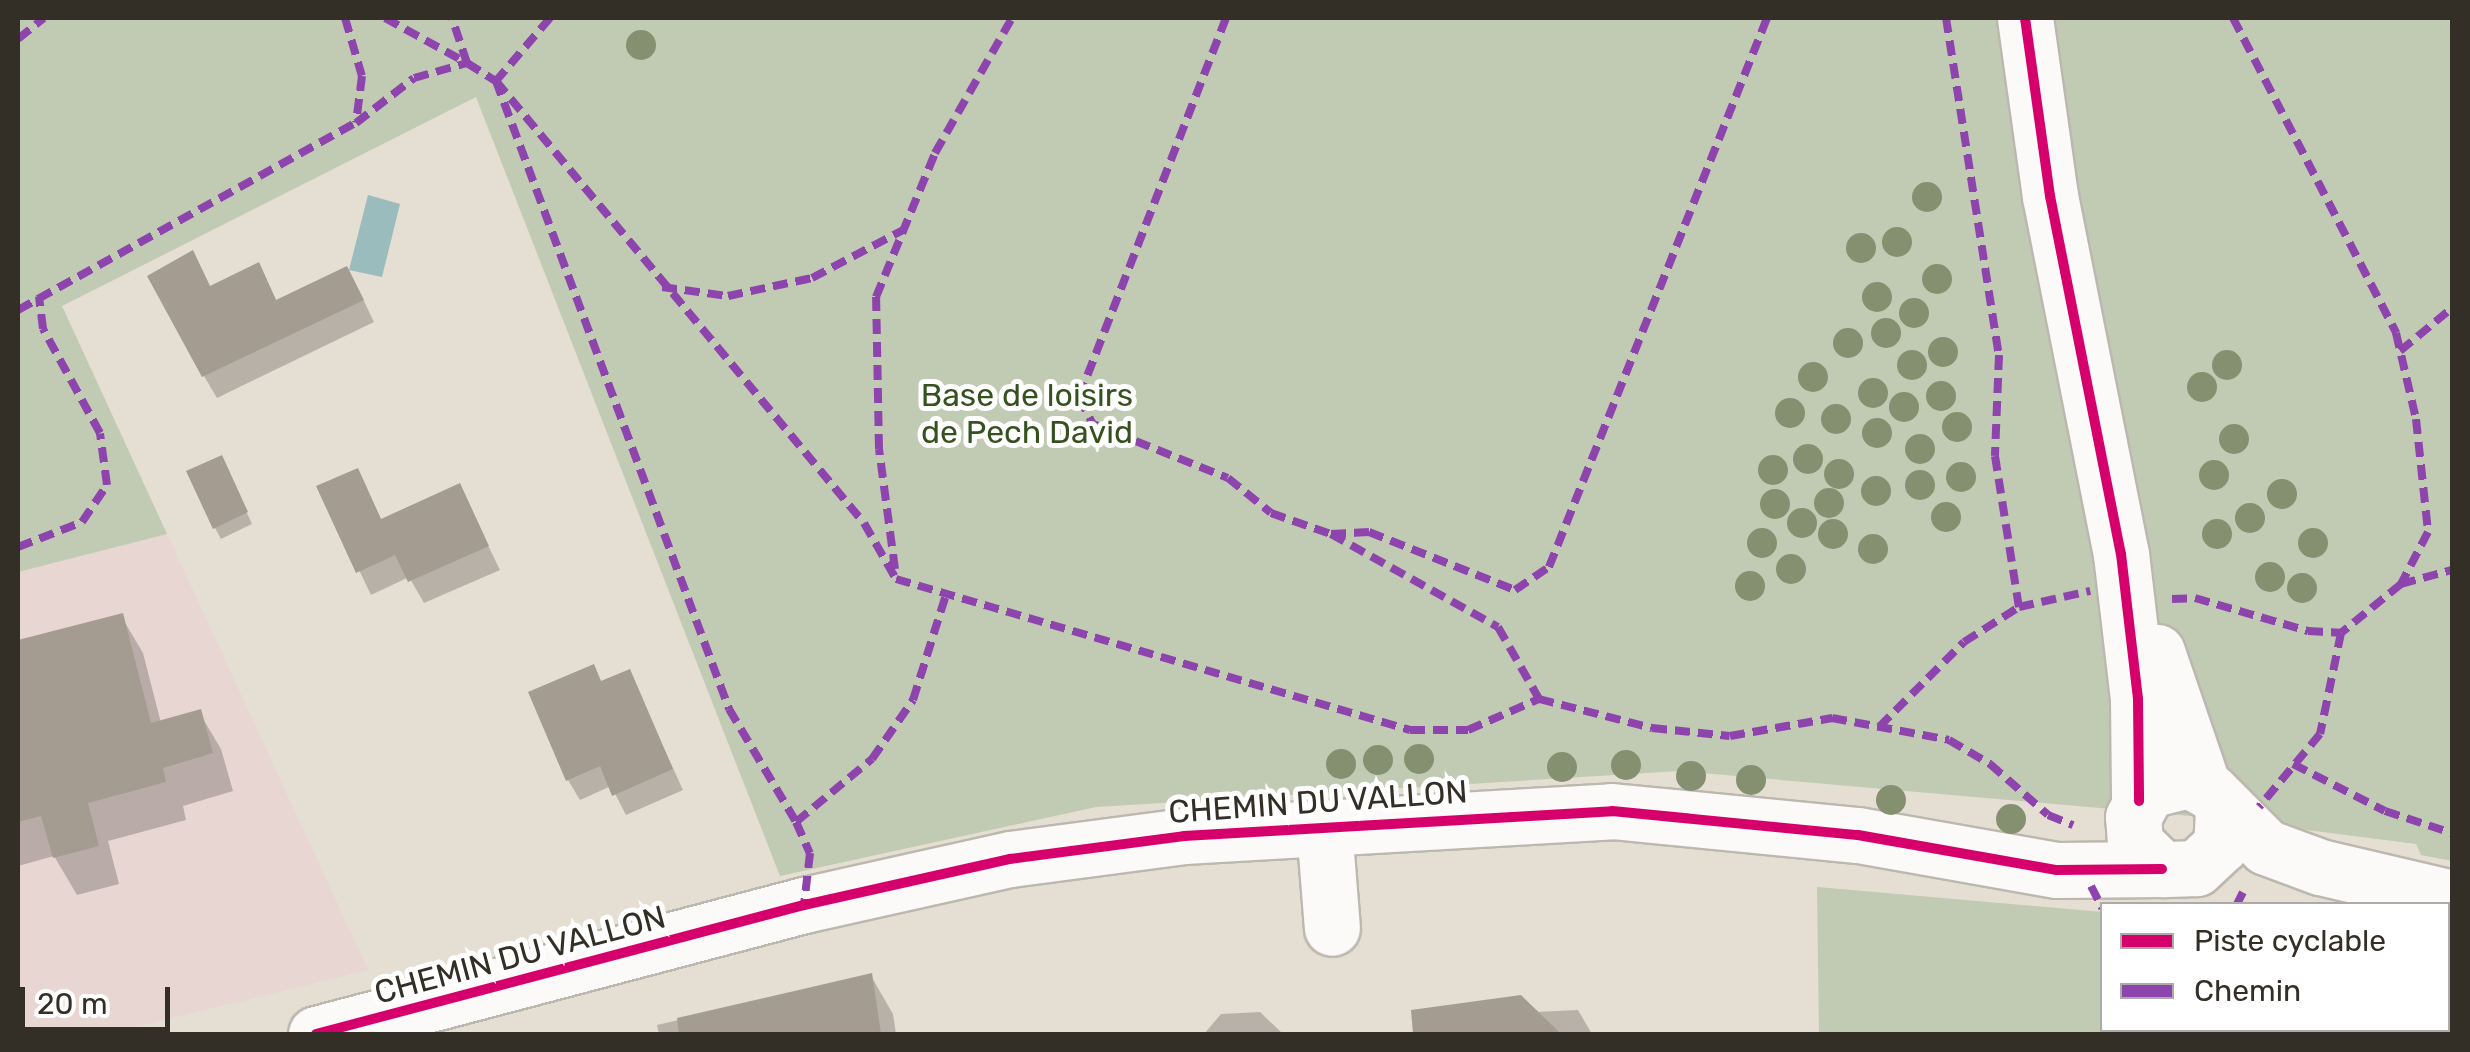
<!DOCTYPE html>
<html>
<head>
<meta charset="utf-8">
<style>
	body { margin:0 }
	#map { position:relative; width:2470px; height:1052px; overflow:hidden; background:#e5ded2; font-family:Rubik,sans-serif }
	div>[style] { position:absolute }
	.industrial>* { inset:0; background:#e8d6d3 }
	.medical>* { inset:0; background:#e2d7dd }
	.green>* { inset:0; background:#c1cab2 }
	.water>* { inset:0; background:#9abcbc }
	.shadow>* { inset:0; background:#0003 }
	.building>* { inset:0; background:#a49b91 }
	.roads { filter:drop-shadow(2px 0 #bdb8af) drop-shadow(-2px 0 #bdb8af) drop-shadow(0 2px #bdb8af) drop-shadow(0 -2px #bdb8af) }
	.minor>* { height:55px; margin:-27.5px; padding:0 27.5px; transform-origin:27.5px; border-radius:27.5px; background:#fbfaf8 }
	.quiet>* { height:8px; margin-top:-4px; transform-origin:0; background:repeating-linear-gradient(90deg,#8e44ad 0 15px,transparent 0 23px) }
	.cycleway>* { height:10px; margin:-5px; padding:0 5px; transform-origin:5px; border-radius:5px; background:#d6006c }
	.trees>* { width:30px; height:30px; margin:-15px; border-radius:50%; background:#84906f }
	span { translate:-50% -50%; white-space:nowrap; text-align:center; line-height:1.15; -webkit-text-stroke:10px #fff; paint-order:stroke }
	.park-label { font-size:32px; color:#35511e }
	.street-label { font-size:32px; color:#332e26 }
	.frame { position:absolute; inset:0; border:20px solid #332e26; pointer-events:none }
	.legend { position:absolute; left:2100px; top:902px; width:350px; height:130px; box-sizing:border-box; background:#fff; border:2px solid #adaba8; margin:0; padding:12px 18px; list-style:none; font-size:30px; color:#332e26 }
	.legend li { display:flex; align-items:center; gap:20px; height:50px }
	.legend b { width:50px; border:2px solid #adaba8 }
	.scale { position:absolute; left:20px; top:987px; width:150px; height:45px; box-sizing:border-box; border:5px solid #332e26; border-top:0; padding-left:12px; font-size:30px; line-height:35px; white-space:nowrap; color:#332e26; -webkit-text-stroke:8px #fff; paint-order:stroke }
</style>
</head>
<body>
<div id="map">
	<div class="industrial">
		<i style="clip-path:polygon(167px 534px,368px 970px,107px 1034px,18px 1034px,18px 572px)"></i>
	</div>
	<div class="medical">
		<i style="clip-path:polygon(2448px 1011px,2452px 1034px,2239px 1034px,2448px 1030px)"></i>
	</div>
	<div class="green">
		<i style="clip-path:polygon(18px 18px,2452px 18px,2452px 861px,2421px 855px,2416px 844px,2214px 818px,1679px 771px,1096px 807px,780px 876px,476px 97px,62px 306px,167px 534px,18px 572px)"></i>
		<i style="clip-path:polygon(1817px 887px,2102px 912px,2102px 1030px,2241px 1030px,2239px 1034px,1819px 1034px)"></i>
	</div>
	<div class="water">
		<i style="clip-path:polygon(368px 195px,400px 204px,382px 277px,349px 270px)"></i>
	</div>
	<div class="shadow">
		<i style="clip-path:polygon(193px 254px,211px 288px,270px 287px,277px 302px,359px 291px,374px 322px,217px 398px,204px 376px)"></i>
		<i style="clip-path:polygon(227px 469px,252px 524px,221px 539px,215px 528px)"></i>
		<i style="clip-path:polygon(357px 471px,382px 521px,459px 486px,500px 570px,424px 603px,409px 577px,371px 595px,320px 488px)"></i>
		<i style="clip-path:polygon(121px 616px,143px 653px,161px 723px,199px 712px,221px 749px,233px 791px,183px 806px,186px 820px,108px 841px,119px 884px,77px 895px,54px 856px,18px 866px,18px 643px)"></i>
		<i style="clip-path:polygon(593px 667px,602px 683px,629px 672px,683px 790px,626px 815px,611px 786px,580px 800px,568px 780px)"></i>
		<i style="clip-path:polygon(871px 976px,893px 1014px,896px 1034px,659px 1034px,657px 1025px)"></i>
		<i style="clip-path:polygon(1578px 1010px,1592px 1034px,1455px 1034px,1535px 1012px)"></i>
		<i style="clip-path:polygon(1260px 1012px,1283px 1034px,1204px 1034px,1221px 1014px)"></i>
	</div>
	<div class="building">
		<i style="clip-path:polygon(193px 250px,210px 286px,259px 262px,276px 300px,347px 266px,364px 300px,202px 377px,147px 276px)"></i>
		<i style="clip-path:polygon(222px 455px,248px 512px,213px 529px,186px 471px)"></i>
		<i style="clip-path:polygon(358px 468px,381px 519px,460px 483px,489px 546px,408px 582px,395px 555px,356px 573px,316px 486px)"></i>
		<i style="clip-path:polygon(123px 613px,151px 723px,201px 709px,213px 753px,163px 768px,166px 782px,88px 803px,99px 846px,53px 858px,41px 816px,18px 822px,18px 640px)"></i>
		<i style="clip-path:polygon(594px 664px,601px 681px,630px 669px,673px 769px,612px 796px,600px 766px,566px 781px,528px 692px)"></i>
		<i style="clip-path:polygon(872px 973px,881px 1034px,679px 1034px,677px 1018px)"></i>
		<i style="clip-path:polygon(1521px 995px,1561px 1034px,1413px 1034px,1411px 1010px)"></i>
	</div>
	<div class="roads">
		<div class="minor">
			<i style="left:2025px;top:18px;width:180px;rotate:82deg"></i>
			<i style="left:2050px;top:196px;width:365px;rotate:78.8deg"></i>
			<i style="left:2121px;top:554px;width:146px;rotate:83.3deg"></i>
			<i style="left:2138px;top:699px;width:102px;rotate:89.4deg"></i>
			<i style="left:2157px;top:652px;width:142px;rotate:71.1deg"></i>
			<i style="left:2223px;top:810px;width:35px;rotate:93deg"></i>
			<i style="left:2221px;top:845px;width:34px;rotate:137deg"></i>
			<i style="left:2196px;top:868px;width:34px;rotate:178deg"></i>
			<i style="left:2162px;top:869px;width:37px;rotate:-136deg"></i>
			<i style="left:2135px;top:843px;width:26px;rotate:-94deg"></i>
			<i style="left:2133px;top:817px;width:31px;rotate:-61deg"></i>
			<i style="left:2148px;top:790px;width:42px;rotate:-13.7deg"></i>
			<i style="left:2189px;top:780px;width:25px;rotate:29deg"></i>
			<i style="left:2211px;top:792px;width:78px;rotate:45deg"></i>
			<i style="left:2266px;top:847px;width:58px;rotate:20.3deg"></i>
			<i style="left:2320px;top:867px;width:136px;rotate:13.2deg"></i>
			<i style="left:1324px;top:827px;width:101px;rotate:85.5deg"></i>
			<i style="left:2448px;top:946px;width:4px;rotate:14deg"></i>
			<i style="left:316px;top:1034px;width:505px;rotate:-14.81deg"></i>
			<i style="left:804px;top:905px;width:211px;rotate:-12.6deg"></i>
			<i style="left:1010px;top:859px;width:176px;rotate:-7.5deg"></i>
			<i style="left:1184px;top:836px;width:429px;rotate:-3.3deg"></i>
			<i style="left:1612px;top:811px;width:247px;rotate:5.6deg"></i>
			<i style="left:1858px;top:835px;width:202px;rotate:10deg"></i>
			<i style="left:2057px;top:870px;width:105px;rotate:-0.5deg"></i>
		</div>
	</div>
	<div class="quiet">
		<i style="left:345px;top:18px;width:60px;rotate:73.7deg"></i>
		<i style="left:362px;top:76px;width:47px;rotate:97.3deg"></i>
		<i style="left:385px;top:18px;width:94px;rotate:28.8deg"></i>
		<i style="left:467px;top:63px;width:47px;rotate:-108.4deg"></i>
		<i style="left:550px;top:18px;width:83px;rotate:130.6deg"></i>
		<i style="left:496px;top:81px;width:670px;rotate:69.64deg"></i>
		<i style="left:729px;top:709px;width:131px;rotate:59.3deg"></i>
		<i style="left:796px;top:822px;width:99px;rotate:-39.7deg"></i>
		<i style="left:872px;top:759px;width:72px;rotate:-55.2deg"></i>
		<i style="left:913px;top:700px;width:110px;rotate:-72.6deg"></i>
		<i style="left:1226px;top:18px;width:407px;rotate:111.2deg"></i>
		<i style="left:1079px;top:397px;width:30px;rotate:63deg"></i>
		<i style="left:1093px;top:424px;width:145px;rotate:21.8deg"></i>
		<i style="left:1228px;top:478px;width:55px;rotate:39.1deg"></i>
		<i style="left:1271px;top:513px;width:64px;rotate:19.3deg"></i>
		<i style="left:1331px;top:534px;width:38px;rotate:-3deg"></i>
		<i style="left:1369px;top:532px;width:157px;rotate:21.7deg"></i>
		<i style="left:1515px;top:590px;width:41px;rotate:-34.1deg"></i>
		<i style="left:1549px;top:567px;width:591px;rotate:-68.34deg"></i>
		<i style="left:1946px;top:18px;width:341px;rotate:81.1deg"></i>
		<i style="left:1999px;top:355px;width:101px;rotate:92.3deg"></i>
		<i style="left:1995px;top:456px;width:153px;rotate:81deg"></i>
		<i style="left:2233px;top:18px;width:355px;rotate:62.6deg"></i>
		<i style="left:2396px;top:333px;width:88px;rotate:76.9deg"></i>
		<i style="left:2416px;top:419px;width:114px;rotate:83.9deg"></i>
		<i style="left:2428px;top:532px;width:59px;rotate:117.4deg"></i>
		<i style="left:2401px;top:584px;width:77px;rotate:140.8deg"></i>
		<i style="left:2341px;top:633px;width:103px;rotate:101.7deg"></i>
		<i style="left:2320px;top:734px;width:95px;rotate:129.9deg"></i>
		<i style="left:18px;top:39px;width:33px;rotate:-39deg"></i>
		<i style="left:662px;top:287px;width:67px;rotate:7.8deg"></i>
		<i style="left:728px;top:296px;width:86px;rotate:-12.1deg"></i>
		<i style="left:812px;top:278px;width:103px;rotate:-27.8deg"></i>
		<i style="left:18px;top:310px;width:386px;rotate:-29deg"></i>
		<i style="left:356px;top:123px;width:73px;rotate:-37.8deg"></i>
		<i style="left:414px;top:78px;width:55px;rotate:-15.8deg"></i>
		<i style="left:467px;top:63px;width:34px;rotate:32deg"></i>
		<i style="left:496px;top:81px;width:575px;rotate:50.22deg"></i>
		<i style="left:864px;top:523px;width:64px;rotate:60.3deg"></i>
		<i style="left:896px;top:579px;width:536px;rotate:16.37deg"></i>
		<i style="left:1410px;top:730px;width:58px"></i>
		<i style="left:1468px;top:730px;width:77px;rotate:-23.6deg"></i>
		<i style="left:1539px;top:699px;width:117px;rotate:14.4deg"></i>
		<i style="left:1652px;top:728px;width:78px;rotate:5.9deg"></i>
		<i style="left:1730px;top:736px;width:104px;rotate:-10deg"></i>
		<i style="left:1832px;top:718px;width:119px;rotate:10.6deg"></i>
		<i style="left:1949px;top:740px;width:48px;rotate:30.3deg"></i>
		<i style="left:1990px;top:764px;width:77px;rotate:41.3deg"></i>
		<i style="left:2048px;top:815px;width:27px;rotate:22deg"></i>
		<i style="left:2400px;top:351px;width:67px;rotate:-39.6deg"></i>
		<i style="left:1331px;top:534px;width:191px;rotate:29.1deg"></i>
		<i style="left:1498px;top:627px;width:83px;rotate:60.3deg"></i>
		<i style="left:18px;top:547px;width:69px;rotate:-21.3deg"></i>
		<i style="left:82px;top:522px;width:45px;rotate:-56deg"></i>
		<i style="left:107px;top:485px;width:52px;rotate:-97.7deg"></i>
		<i style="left:100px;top:433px;width:119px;rotate:-118.7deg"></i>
		<i style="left:43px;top:329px;width:33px;rotate:-97deg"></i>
		<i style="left:895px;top:569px;width:121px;rotate:-97.6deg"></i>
		<i style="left:879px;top:449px;width:152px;rotate:-91.1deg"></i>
		<i style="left:876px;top:297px;width:156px;rotate:-67.7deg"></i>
		<i style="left:935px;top:153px;width:155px;rotate:-60.3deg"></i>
		<i style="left:2401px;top:584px;width:53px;rotate:-15.4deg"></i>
		<i style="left:2172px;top:599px;width:23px;rotate:-2deg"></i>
		<i style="left:2195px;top:598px;width:118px;rotate:16.3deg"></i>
		<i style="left:2308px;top:631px;width:33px;rotate:3deg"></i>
		<i style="left:1879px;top:727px;width:120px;rotate:-45deg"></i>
		<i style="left:1964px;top:642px;width:65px;rotate:-32.5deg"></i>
		<i style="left:2019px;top:607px;width:73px;rotate:-12.7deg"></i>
		<i style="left:2293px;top:764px;width:103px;rotate:27.1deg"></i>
		<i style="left:2385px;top:811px;width:71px;rotate:18.2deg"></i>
		<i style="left:796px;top:822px;width:34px;rotate:66deg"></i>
		<i style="left:810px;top:853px;width:52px;rotate:96.6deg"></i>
		<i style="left:2091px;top:886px;width:25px;rotate:63deg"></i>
		<i style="left:2237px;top:904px;width:13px;rotate:-63deg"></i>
		<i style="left:2160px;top:1034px;width:5px;rotate:-53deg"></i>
		<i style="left:2188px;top:1034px;width:4px;rotate:-76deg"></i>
	</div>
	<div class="cycleway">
		<i style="left:2025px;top:18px;width:180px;rotate:82deg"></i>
		<i style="left:2050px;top:196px;width:365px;rotate:78.8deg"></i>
		<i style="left:2121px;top:554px;width:146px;rotate:83.3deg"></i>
		<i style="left:2138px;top:699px;width:102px;rotate:89.4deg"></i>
		<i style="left:316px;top:1034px;width:505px;rotate:-14.81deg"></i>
		<i style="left:804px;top:905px;width:211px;rotate:-12.6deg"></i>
		<i style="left:1010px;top:859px;width:176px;rotate:-7.5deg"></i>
		<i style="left:1184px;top:836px;width:429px;rotate:-3.3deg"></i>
		<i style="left:1612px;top:811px;width:247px;rotate:5.6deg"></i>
		<i style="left:1858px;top:835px;width:202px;rotate:10deg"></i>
		<i style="left:2057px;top:870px;width:105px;rotate:-0.5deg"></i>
	</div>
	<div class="trees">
		<i style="left:641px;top:45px"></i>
		<i style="left:1927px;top:197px"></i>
		<i style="left:1897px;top:242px"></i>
		<i style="left:1861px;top:248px"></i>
		<i style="left:1937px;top:279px"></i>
		<i style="left:1877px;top:297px"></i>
		<i style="left:1914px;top:313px"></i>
		<i style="left:1886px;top:333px"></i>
		<i style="left:1848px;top:343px"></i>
		<i style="left:1943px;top:352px"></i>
		<i style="left:1912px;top:365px"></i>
		<i style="left:2227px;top:365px"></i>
		<i style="left:1813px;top:377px"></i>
		<i style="left:2202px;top:387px"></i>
		<i style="left:1873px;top:393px"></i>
		<i style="left:1941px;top:396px"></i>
		<i style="left:1904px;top:407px"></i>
		<i style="left:1790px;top:413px"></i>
		<i style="left:1836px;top:419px"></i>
		<i style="left:1957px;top:427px"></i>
		<i style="left:1877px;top:433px"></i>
		<i style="left:2234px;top:439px"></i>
		<i style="left:1920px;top:449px"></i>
		<i style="left:1808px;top:459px"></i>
		<i style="left:1773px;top:470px"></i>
		<i style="left:1839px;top:474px"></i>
		<i style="left:2214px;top:475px"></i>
		<i style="left:1961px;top:477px"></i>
		<i style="left:1920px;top:485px"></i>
		<i style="left:1876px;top:491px"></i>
		<i style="left:2282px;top:494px"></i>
		<i style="left:1829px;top:503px"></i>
		<i style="left:1775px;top:504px"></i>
		<i style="left:1946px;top:517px"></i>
		<i style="left:2250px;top:518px"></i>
		<i style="left:1802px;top:523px"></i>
		<i style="left:1833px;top:534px"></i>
		<i style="left:2217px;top:534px"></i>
		<i style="left:1762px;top:543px"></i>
		<i style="left:2313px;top:543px"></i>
		<i style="left:1873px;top:549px"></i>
		<i style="left:1791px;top:569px"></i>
		<i style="left:2270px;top:577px"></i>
		<i style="left:1750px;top:586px"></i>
		<i style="left:2302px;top:588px"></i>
		<i style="left:1419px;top:759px"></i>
		<i style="left:1378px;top:760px"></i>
		<i style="left:1341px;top:764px"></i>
		<i style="left:1626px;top:765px"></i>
		<i style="left:1562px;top:767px"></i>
		<i style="left:1691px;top:776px"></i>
		<i style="left:1751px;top:780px"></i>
		<i style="left:1891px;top:800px"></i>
		<i style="left:2011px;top:819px"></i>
	</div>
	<div class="park-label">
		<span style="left:1027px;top:414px">Base de loisirs<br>de Pech David</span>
	</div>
	<div class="street-label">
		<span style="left:1318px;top:802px;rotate:-4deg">CHEMIN DU VALLON</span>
		<span style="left:520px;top:955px;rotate:-15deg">CHEMIN DU VALLON</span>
	</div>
	<div class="frame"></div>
	<ul class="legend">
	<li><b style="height:12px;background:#d6006c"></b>Piste cyclable</li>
	<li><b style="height:12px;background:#8e44ad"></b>Chemin</li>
	</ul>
	<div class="scale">20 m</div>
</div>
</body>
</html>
